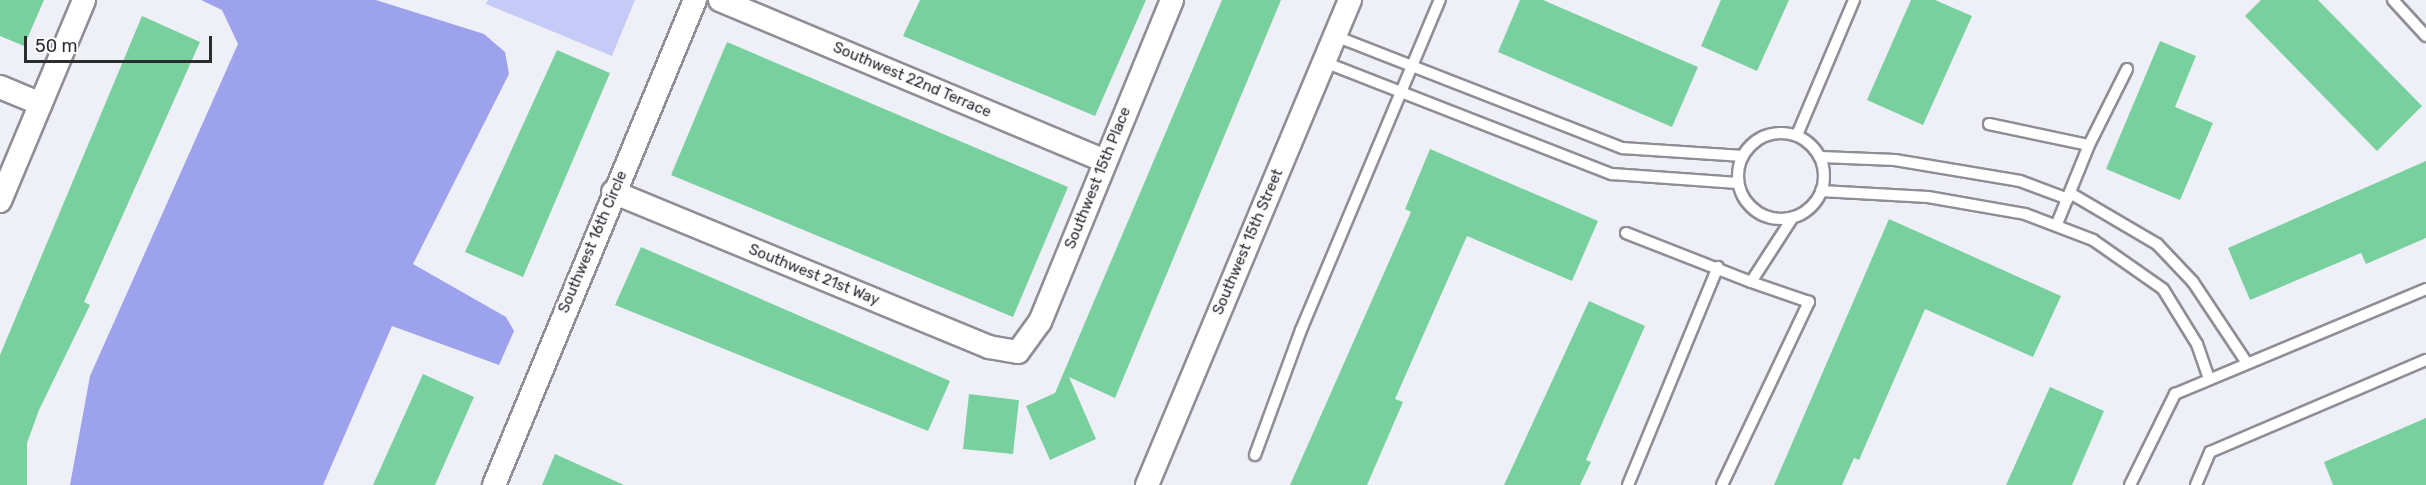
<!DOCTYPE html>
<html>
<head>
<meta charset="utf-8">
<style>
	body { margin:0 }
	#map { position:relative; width:2426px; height:485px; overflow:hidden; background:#eff0f7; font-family:Rubik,sans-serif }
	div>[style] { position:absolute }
	.green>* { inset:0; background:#c5caf6 }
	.water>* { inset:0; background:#9da2ed }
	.building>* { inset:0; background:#79d09f }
	.roads { filter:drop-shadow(2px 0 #8e8f95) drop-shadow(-2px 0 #8e8f95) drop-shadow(0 2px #8e8f95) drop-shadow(0 -2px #8e8f95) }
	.service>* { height:10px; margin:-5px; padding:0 5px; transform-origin:5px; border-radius:5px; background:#fff }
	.service>.ring { margin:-5px; padding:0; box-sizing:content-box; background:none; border:10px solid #fff; border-radius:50% }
	.minor>* { height:22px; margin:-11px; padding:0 11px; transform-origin:11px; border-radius:11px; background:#fff }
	span { translate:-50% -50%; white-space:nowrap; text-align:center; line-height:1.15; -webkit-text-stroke:6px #fdfdff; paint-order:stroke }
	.street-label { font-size:15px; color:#2b2c2e }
	.scale { position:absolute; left:24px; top:36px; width:188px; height:27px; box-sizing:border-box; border:3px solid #2b2c2e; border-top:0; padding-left:8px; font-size:18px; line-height:21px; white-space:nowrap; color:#2b2c2e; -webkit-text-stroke:4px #fdfdff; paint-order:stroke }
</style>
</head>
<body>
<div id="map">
	<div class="green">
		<i style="clip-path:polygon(488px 0,635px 0,612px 56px,486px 4px)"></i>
	</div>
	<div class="water">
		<i style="clip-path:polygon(201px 0,376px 0,484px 34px,505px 52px,509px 74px,413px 264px,506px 317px,514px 331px,499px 365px,392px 326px,323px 485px,70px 485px,90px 376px,238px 44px,222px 10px)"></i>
	</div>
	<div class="building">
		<i style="clip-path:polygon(0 0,44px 0,24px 46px,0 36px)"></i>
		<i style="clip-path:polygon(920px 0,1146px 0,1095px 116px,903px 36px)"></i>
		<i style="clip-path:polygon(1222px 0,1281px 0,1115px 398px,1069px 377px,1096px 439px,1050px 460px,1026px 406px,1055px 393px)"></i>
		<i style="clip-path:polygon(1520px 0,1543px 0,1698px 67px,1672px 127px,1498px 52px)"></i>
		<i style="clip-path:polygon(1721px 0,1789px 0,1757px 71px,1701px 46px)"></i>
		<i style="clip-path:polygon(1911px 0,1935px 0,1972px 16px,1923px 125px,1867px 100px)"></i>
		<i style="clip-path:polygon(2261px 0,2318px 0,2422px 106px,2377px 151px,2245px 16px)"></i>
		<i style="clip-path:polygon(142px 16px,200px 42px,84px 302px,90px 305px,39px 410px,27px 443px,27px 485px,0 485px,0 355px)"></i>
		<i style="clip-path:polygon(2160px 41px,2196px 56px,2175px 107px,2213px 123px,2180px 200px,2106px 169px)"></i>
		<i style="clip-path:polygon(727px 42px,1068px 187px,1013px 317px,671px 175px)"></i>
		<i style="clip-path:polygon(557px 50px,610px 73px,523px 277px,465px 252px)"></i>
		<i style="clip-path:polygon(1430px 149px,1598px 221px,1572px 281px,1467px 236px,1395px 399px,1403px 402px,1367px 485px,1290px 485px,1411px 212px,1405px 209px)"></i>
		<i style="clip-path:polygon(2426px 161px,2426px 238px,2366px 264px,2361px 253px,2250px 300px,2228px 248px)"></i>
		<i style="clip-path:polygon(1889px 219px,2061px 296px,2033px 357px,1925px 309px,1859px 460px,1854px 458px,1842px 485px,1774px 485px)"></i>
		<i style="clip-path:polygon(641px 247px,950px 381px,928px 431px,615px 305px)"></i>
		<i style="clip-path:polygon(1589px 301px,1645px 326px,1586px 460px,1591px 462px,1580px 485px,1504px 485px)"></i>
		<i style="clip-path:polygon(423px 374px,474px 397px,435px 485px,373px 485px)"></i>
		<i style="clip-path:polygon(2050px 387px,2104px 411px,2072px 485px,2006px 485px)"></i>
		<i style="clip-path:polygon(969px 394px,1019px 400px,1013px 454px,963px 449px)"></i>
		<i style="clip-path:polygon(2426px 418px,2426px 485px,2333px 485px,2324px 462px)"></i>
		<i style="clip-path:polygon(555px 454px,624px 485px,542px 485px)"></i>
	</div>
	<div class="roads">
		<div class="service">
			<i style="left:2393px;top:0;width:49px;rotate:47.5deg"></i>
			<i style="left:1335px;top:36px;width:309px;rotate:21.3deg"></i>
			<i style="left:1623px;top:148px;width:119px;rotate:3.8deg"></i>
			<i style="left:1324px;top:62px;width:309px;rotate:21.3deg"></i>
			<i style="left:1612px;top:174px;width:126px;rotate:4.1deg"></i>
			<i style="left:1989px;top:124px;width:102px;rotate:11.9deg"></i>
			<i style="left:2089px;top:145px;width:85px;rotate:112.1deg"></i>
			<i class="ring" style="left:1738px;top:133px;width:76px;height:76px"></i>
			<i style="left:1797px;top:135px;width:147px;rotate:-67.1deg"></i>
			<i style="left:2089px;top:145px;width:85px;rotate:-63.4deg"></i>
			<i style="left:1821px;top:157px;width:74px;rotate:2.3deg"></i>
			<i style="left:1895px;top:160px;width:127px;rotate:9.5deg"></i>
			<i style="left:2020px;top:181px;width:51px;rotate:20.6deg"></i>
			<i style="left:1821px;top:191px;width:107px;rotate:3.2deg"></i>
			<i style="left:1928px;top:197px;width:98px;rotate:9.9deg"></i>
			<i style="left:2025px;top:214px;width:73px;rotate:20.9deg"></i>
			<i style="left:2093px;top:240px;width:85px;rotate:35deg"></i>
			<i style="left:2163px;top:289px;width:65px;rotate:58.3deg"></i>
			<i style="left:2197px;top:344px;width:37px;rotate:71deg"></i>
			<i style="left:2070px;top:193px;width:101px;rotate:30.4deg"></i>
			<i style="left:2157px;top:244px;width:52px;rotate:46.5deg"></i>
			<i style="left:2193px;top:282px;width:97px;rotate:56.3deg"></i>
			<i style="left:1626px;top:233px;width:134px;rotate:21.4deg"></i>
			<i style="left:1751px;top:282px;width:77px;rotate:-57.1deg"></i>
			<i style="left:1255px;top:455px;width:133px;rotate:-69.8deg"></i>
			<i style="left:1301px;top:330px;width:358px;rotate:-67.2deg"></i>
			<i style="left:1628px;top:485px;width:236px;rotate:-67.6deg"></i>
			<i style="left:1722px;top:485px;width:203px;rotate:-64.6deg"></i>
			<i style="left:1809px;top:302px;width:61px;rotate:-161deg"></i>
			<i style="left:2130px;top:485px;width:102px;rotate:-63.7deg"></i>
			<i style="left:2175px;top:394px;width:272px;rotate:-22.7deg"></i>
			<i style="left:2196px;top:485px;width:36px;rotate:-67deg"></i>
			<i style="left:2210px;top:452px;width:235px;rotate:-23.1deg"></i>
		</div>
		<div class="minor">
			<i style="left:720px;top:0;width:417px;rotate:22.7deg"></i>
			<i style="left:0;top:87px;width:44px;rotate:22.5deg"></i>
			<i style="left:613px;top:192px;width:407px;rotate:22.4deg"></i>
			<i style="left:989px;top:347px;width:29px;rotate:10deg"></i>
			<i style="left:1018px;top:352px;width:37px;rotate:-54deg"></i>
			<i style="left:1040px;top:322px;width:348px;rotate:-67.7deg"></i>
			<i style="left:0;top:201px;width:218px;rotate:-67.3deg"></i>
			<i style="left:494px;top:485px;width:525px;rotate:-67.49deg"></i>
			<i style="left:1147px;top:485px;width:526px;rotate:-67.29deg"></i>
		</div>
	</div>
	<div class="street-label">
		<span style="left:912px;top:80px;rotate:23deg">Southwest 22nd Terrace</span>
		<span style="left:1098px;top:178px;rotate:-68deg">Southwest 15th Place</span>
		<span style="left:593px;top:242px;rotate:-67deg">Southwest 16th Circle</span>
		<span style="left:1248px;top:242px;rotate:-67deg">Southwest 15th Street</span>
		<span style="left:814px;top:275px;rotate:22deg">Southwest 21st Way</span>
	</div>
	<div class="scale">50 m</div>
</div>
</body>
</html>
